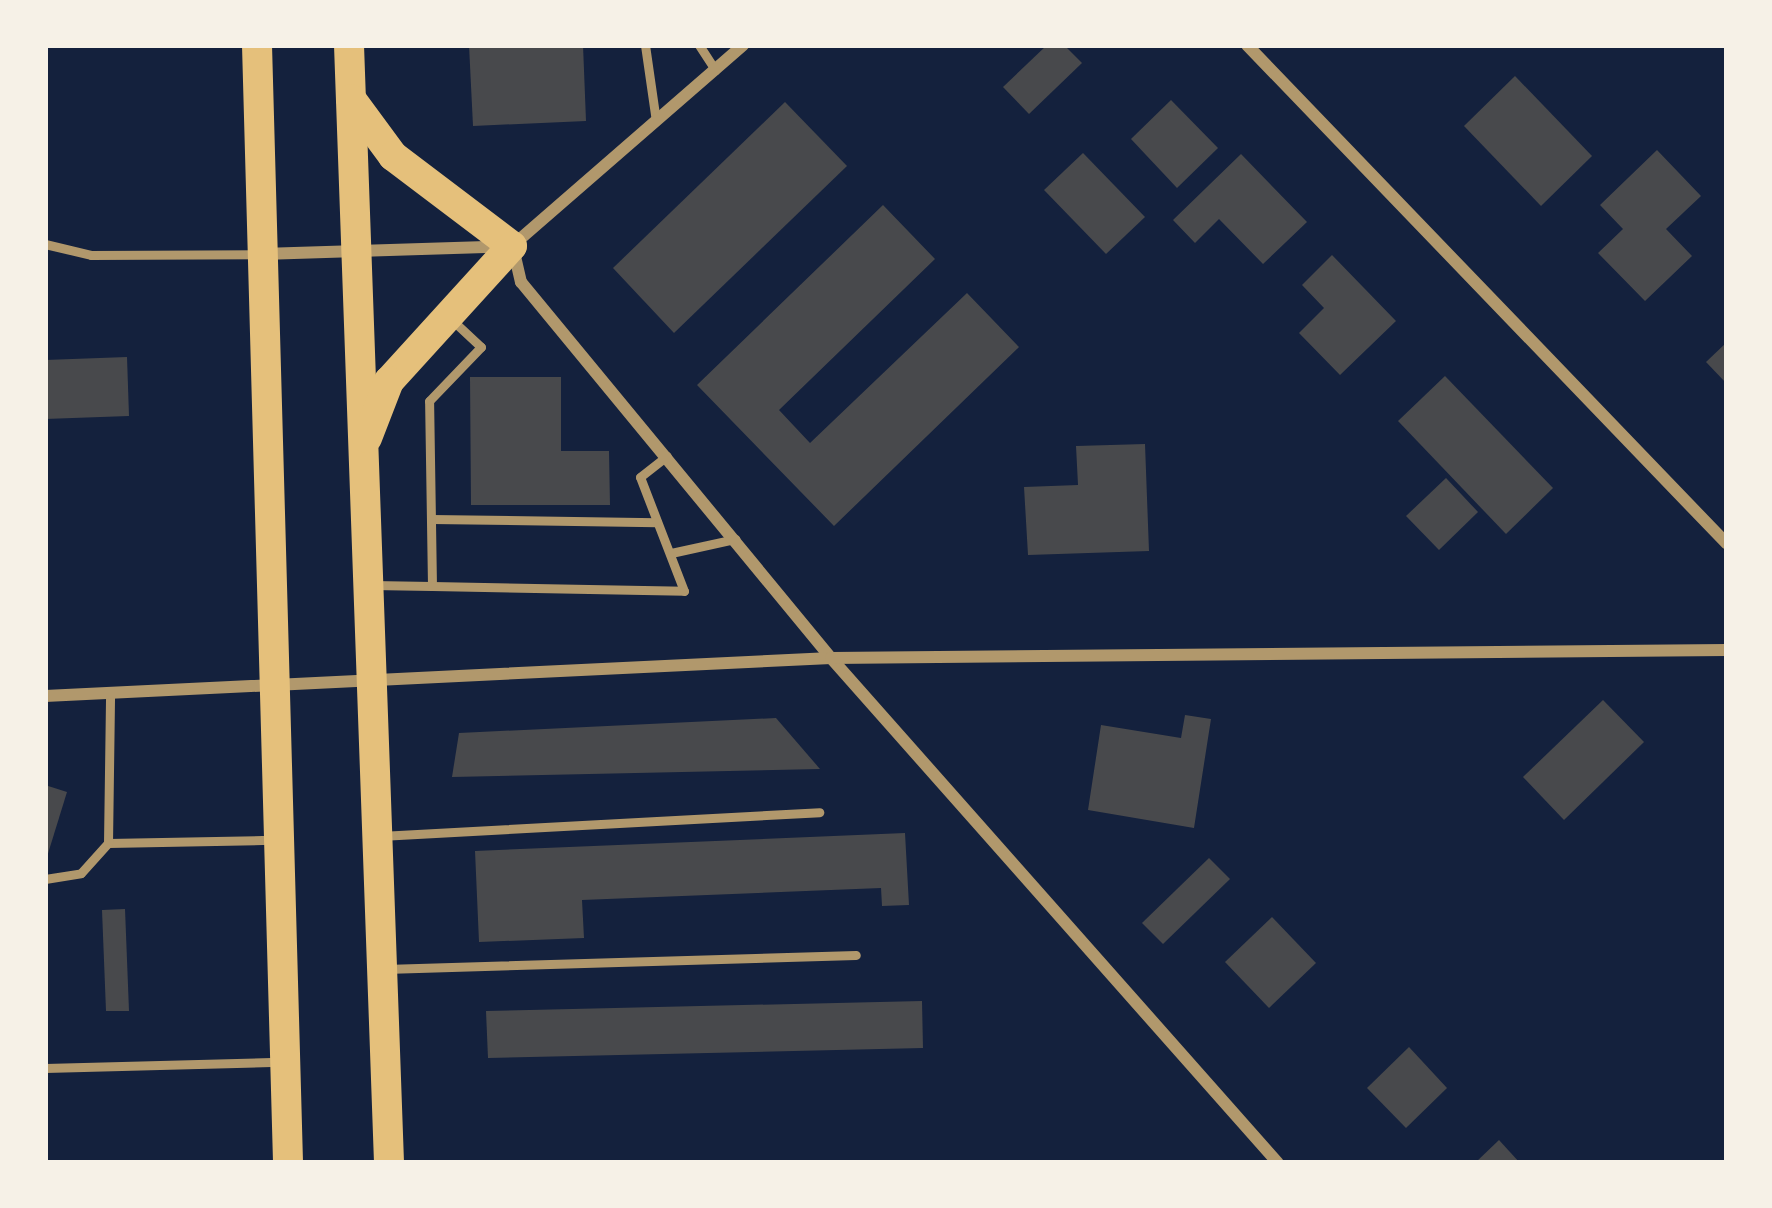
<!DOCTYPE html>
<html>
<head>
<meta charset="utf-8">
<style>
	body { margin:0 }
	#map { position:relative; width:1772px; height:1208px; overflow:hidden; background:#14213d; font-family:"Archivo Narrow",sans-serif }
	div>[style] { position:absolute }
	.building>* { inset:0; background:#48494c }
	.service>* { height:9px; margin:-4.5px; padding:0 4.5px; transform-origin:4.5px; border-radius:4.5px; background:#b1986c }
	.minor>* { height:12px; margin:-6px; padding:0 6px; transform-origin:6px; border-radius:6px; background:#b1986c }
	.primary>* { height:30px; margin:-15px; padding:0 15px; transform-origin:15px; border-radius:15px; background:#e5c07b }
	span { translate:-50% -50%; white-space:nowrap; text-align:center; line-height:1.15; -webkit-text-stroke:9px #f6f1e7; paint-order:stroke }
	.frame { position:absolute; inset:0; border:48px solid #f6f1e7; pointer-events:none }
</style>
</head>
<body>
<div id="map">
	<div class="building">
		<i style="clip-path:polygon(469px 45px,583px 45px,586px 121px,473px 126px)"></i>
		<i style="clip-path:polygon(1047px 45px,1064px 45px,1082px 63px,1029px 114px,1003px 87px)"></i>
		<i style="clip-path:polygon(1515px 76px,1592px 156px,1541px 206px,1464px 126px)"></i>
		<i style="clip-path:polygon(1171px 100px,1218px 148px,1177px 188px,1131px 139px)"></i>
		<i style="clip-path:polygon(785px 102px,847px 166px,674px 333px,613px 268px)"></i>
		<i style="clip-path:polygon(1657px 150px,1701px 196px,1666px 229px,1692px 256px,1645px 301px,1598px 253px,1623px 229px,1600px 205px)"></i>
		<i style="clip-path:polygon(1083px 153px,1145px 217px,1106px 254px,1044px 190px)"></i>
		<i style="clip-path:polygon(1241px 154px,1307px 222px,1263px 264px,1219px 219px,1195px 243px,1173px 220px)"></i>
		<i style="clip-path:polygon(883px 205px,935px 259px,779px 410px,810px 443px,967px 293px,1019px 347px,834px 526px,697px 385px)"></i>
		<i style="clip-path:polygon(1332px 255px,1396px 321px,1340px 375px,1299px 333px,1324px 308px,1302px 285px)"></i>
		<i style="clip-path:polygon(1727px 342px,1727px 384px,1706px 362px)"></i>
		<i style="clip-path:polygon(127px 357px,129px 416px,45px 419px,45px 360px)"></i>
		<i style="clip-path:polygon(1445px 376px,1553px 488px,1506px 534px,1398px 421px)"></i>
		<i style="clip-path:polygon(470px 377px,561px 377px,561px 451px,609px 451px,610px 505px,471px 505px)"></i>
		<i style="clip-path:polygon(1145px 444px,1149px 551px,1028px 555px,1024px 487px,1078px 485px,1076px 446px)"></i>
		<i style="clip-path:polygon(1446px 478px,1478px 512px,1439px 550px,1406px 516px)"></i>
		<i style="clip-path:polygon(1603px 700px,1644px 742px,1564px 820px,1523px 777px)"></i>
		<i style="clip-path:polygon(1185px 715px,1211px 719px,1194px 828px,1088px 810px,1101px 725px,1181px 738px)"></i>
		<i style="clip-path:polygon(776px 718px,820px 769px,452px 777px,459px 733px)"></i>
		<i style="clip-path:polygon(45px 785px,67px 792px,46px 860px,45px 860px)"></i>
		<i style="clip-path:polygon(905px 833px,909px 905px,882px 906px,881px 888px,582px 900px,584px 938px,479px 942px,475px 851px)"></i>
		<i style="clip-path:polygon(1209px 858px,1230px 879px,1163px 944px,1142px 923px)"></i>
		<i style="clip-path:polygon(125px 909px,129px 1011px,106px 1011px,102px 910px)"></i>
		<i style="clip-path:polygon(1272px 917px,1316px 963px,1269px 1008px,1225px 962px)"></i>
		<i style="clip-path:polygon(922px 1001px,923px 1048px,488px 1058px,486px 1011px)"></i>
		<i style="clip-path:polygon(1409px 1047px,1447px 1088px,1406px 1128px,1367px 1088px)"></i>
		<i style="clip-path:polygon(1499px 1140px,1520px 1163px,1475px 1163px)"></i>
	</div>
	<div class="service">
		<i style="left:645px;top:45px;width:77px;rotate:81.8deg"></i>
		<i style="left:699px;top:45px;width:30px;rotate:57deg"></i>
		<i style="left:45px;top:244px;width:47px;rotate:13.4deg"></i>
		<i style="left:91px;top:255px;width:169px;rotate:-0.3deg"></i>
		<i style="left:431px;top:519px;width:226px;rotate:0.8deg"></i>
		<i style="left:671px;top:553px;width:66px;rotate:-12.3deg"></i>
		<i style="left:372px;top:585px;width:60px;rotate:1deg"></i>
		<i style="left:432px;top:586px;width:185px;rotate:-90.9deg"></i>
		<i style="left:429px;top:401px;width:75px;rotate:-46.1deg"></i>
		<i style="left:481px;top:347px;width:41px;rotate:-137deg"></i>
		<i style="left:432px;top:586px;width:252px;rotate:1.1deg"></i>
		<i style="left:684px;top:591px;width:122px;rotate:-111.1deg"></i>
		<i style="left:640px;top:477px;width:34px;rotate:-38deg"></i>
		<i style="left:380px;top:836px;width:440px;rotate:-3.1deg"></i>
		<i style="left:108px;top:843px;width:163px;rotate:-1.1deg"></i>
		<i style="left:45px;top:879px;width:36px;rotate:-9deg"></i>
		<i style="left:81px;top:873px;width:40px;rotate:-48deg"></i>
		<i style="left:108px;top:843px;width:150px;rotate:-89.2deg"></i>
		<i style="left:385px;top:969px;width:471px;rotate:-1.7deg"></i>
		<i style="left:45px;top:1068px;width:235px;rotate:-1.5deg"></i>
	</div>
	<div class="minor">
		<i style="left:1247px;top:45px;width:692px;rotate:46.11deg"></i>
		<i style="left:514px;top:252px;width:31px;rotate:77deg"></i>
		<i style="left:521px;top:282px;width:487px;rotate:50.5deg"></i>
		<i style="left:831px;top:658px;width:674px;rotate:48.49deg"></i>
		<i style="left:262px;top:254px;width:250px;rotate:-1.8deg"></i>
		<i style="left:512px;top:246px;width:306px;rotate:-41deg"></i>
		<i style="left:45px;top:696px;width:787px;rotate:-2.77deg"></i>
		<i style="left:831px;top:658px;width:896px;rotate:-0.51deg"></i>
	</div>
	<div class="primary">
		<i style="left:257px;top:45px;width:1118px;rotate:88.41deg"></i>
		<i style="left:349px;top:45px;width:1119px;rotate:87.95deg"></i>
		<i style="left:351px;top:99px;width:71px;rotate:53.6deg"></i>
		<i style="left:393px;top:156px;width:149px;rotate:37.1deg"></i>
		<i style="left:512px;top:246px;width:183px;rotate:132.3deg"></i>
		<i style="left:389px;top:381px;width:61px;rotate:111.1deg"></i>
	</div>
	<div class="frame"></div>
</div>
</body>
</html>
